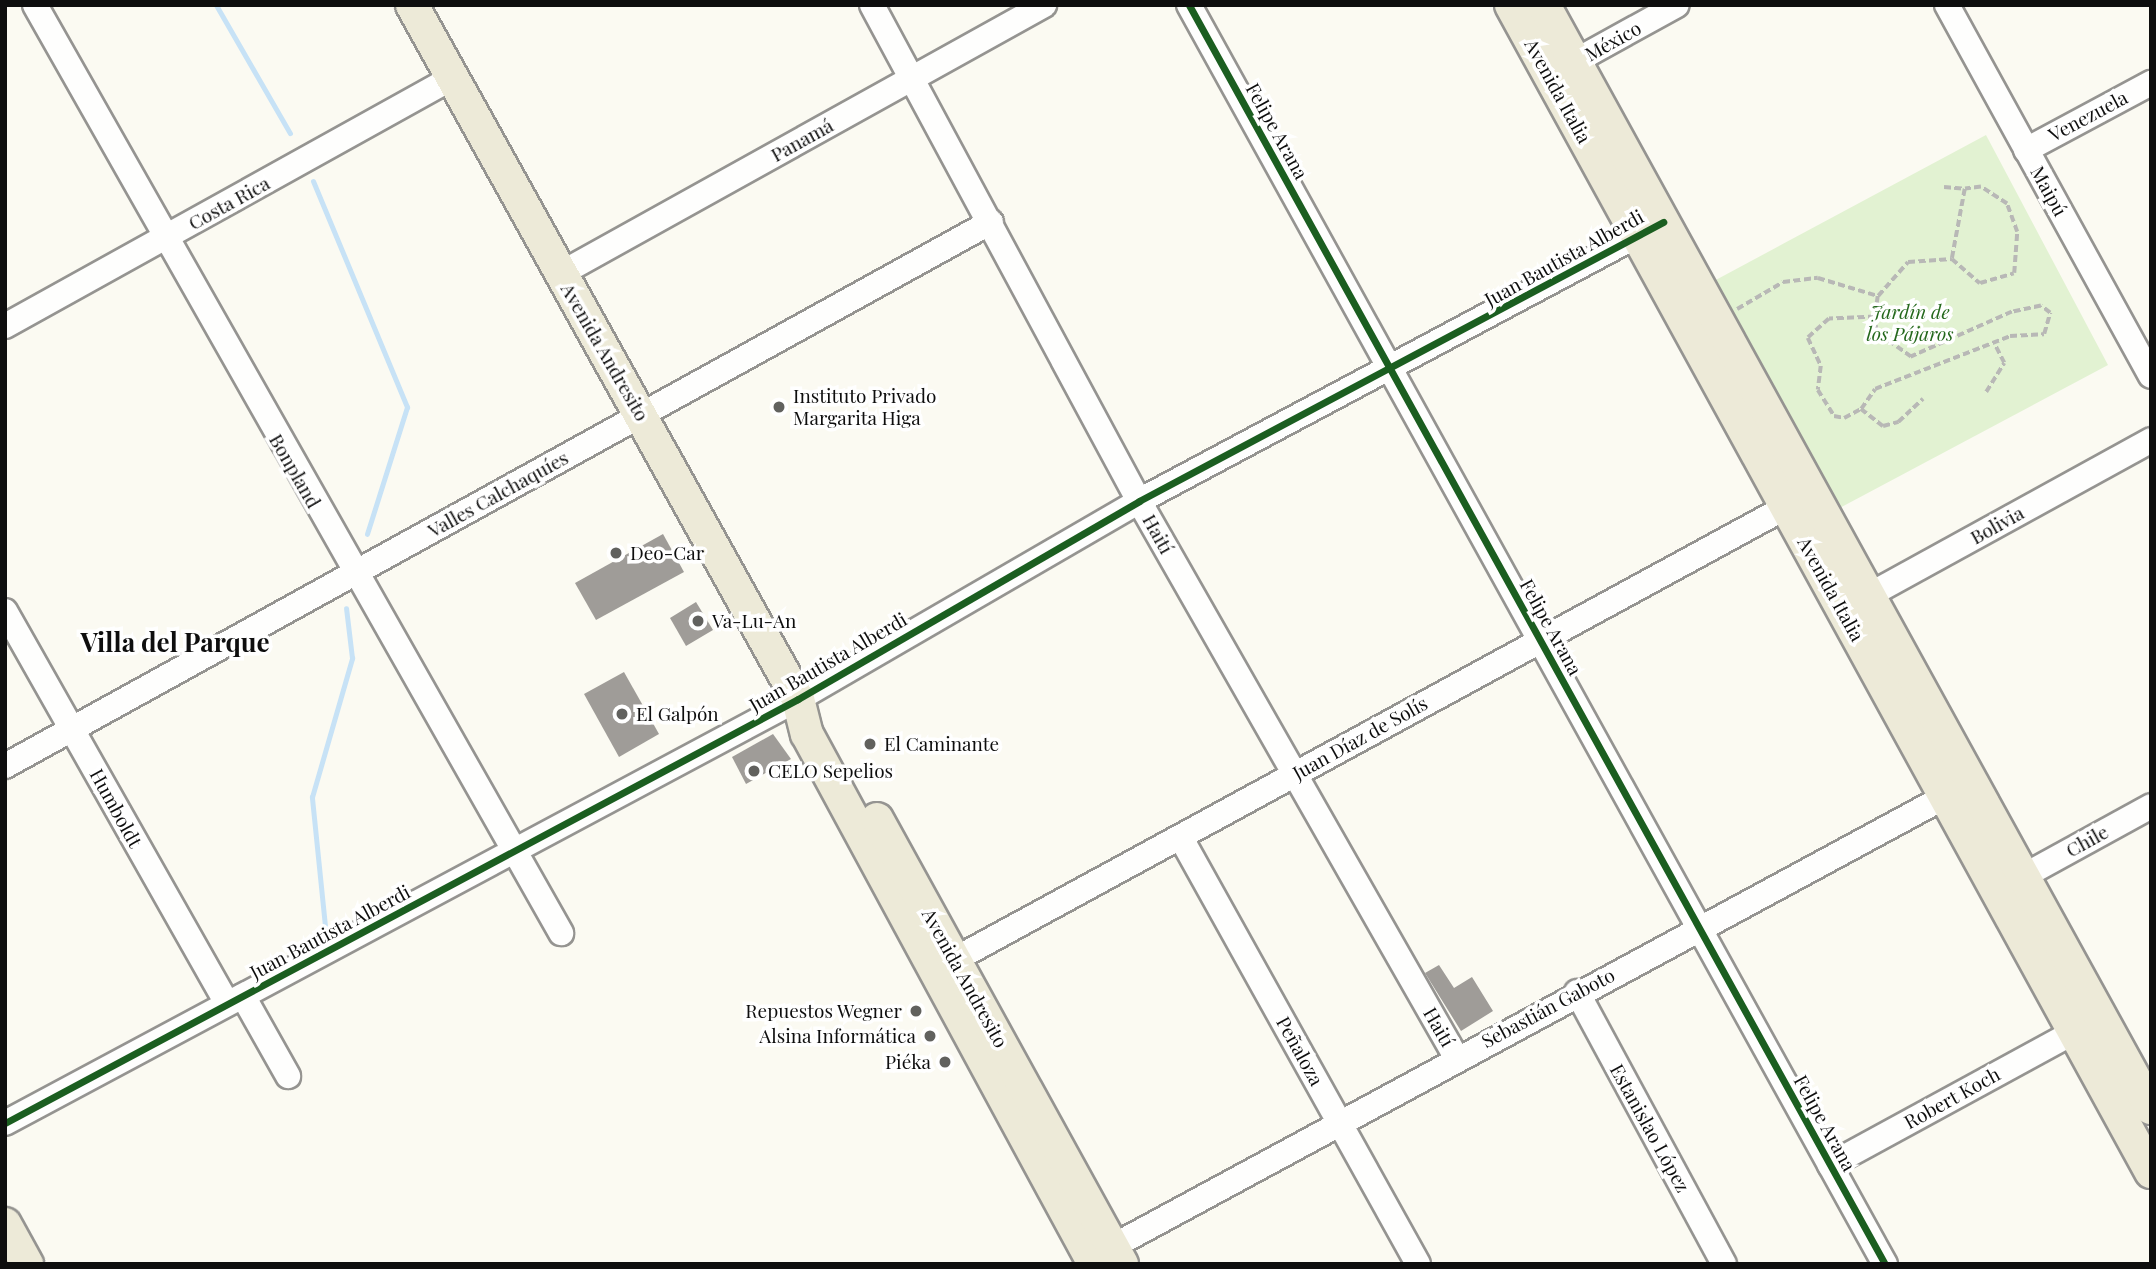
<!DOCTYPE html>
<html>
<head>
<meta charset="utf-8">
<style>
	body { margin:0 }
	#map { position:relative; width:2156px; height:1269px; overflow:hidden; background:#fbfaf2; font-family:"Playfair Display",serif }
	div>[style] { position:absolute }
	.green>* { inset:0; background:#e2f2d2 }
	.stream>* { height:5px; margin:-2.5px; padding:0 2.5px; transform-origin:2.5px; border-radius:2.5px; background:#c7e2f6 }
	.building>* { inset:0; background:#9f9c98 }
	.path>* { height:3.5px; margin-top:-1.75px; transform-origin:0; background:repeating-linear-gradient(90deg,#b8b8b6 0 7px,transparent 0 10.5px) }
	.roads { filter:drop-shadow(2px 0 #959491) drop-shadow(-2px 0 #959491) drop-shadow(0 2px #959491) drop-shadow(0 -2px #959491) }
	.minor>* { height:24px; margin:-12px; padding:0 12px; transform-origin:12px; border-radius:12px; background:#fefefd }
	.major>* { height:32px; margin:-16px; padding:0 16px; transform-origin:16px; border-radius:16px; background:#edead8 }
	.cycleway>* { height:7px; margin:-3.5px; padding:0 3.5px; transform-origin:3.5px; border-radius:3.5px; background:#1b5e20 }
	.dots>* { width:19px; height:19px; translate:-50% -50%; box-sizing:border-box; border:4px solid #fff; border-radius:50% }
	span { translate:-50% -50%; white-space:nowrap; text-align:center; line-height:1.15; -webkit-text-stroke:7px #fff; paint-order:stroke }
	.street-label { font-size:19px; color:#0e0e0e }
	.park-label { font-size:19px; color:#24681c; font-style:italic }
	.poi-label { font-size:19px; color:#0e0e0e }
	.left { translate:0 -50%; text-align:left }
	.right { translate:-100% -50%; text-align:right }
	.district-label { font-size:26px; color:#0e0e0e; font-weight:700 }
	.frame { position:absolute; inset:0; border:7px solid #0e0e0e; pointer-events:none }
</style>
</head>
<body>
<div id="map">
	<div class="green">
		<i style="clip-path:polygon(1986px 135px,2108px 365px,1834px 511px,1712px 282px)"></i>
	</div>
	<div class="stream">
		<i style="left:216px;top:5px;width:148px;rotate:60deg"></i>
		<i style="left:313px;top:181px;width:245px;rotate:67.4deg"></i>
		<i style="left:407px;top:407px;width:133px;rotate:107.5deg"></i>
		<i style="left:325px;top:926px;width:130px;rotate:-95.8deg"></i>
		<i style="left:312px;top:797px;width:145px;rotate:-73.9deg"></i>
		<i style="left:352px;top:658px;width:50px;rotate:-96.8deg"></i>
	</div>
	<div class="building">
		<i style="clip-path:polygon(663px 534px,684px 572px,596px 620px,575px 583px)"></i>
		<i style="clip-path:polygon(696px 602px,713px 630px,686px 646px,670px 618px)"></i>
		<i style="clip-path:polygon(624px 672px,659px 734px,619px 757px,584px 694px)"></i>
		<i style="clip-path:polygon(773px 734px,791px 759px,746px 784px,732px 757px)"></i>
		<i style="clip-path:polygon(1439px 965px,1454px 988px,1472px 977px,1493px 1011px,1461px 1031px,1425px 973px)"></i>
	</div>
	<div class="path">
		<i style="left:1944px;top:187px;width:21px;rotate:5deg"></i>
		<i style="left:1965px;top:189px;width:71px;rotate:100.5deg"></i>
		<i style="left:1878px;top:296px;width:45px;rotate:-48.6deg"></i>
		<i style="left:1908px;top:262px;width:44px;rotate:-3.9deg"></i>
		<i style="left:1952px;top:259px;width:37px;rotate:41deg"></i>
		<i style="left:1980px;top:283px;width:35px;rotate:-16deg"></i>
		<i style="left:2014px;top:273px;width:41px;rotate:-85.8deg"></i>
		<i style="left:2017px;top:232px;width:30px;rotate:-110deg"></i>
		<i style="left:2007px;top:204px;width:31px;rotate:-147deg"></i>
		<i style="left:1981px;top:187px;width:16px;rotate:173deg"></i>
		<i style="left:1737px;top:309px;width:53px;rotate:-30.4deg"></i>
		<i style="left:1783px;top:282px;width:35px;rotate:-7deg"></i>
		<i style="left:1818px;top:278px;width:63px;rotate:16.7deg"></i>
		<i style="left:1878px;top:296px;width:21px;rotate:98deg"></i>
		<i style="left:1875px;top:317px;width:46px;rotate:177.5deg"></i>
		<i style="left:1829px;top:319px;width:28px;rotate:138deg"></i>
		<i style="left:1808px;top:338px;width:31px;rotate:65deg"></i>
		<i style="left:1821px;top:366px;width:24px;rotate:97deg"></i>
		<i style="left:1818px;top:390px;width:31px;rotate:58deg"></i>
		<i style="left:1834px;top:416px;width:10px;rotate:11deg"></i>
		<i style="left:1844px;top:418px;width:19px;rotate:-28deg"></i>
		<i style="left:1861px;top:409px;width:24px;rotate:-55deg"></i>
		<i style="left:1875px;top:389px;width:145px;rotate:-21.4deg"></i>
		<i style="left:2010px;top:336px;width:34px;rotate:-3deg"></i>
		<i style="left:2044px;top:334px;width:22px;rotate:-74deg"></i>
		<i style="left:2050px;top:313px;width:11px;rotate:-142deg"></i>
		<i style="left:2041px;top:306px;width:30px;rotate:168deg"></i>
		<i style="left:2012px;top:312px;width:111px;rotate:156deg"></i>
		<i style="left:1911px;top:357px;width:43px;rotate:-144.5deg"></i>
		<i style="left:1876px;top:332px;width:15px;rotate:-94deg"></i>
		<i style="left:1986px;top:392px;width:34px;rotate:-58deg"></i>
		<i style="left:2004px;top:363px;width:20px;rotate:-117deg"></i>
		<i style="left:1861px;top:409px;width:28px;rotate:38deg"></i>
		<i style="left:1883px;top:426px;width:16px;rotate:-15deg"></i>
		<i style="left:1898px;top:422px;width:34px;rotate:-43deg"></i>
	</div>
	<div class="roads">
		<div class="minor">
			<i style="left:35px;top:5px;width:1067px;rotate:60.45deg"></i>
			<i style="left:872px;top:5px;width:563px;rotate:61.71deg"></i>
			<i style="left:1139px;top:501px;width:640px;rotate:60.31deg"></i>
			<i style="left:1189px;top:5px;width:1439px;rotate:61.07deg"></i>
			<i style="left:1947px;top:5px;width:423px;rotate:61.2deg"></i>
			<i style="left:1561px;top:69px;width:132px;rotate:-28.9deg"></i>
			<i style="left:2026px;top:150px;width:142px;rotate:-28.2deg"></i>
			<i style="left:560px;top:274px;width:554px;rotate:-29.06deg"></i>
			<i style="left:5px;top:326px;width:511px;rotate:-29.02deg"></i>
			<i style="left:1855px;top:603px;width:338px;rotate:-28.8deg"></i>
			<i style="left:5px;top:611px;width:451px;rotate:60.5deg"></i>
			<i style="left:5px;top:766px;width:1126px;rotate:-28.89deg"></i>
			<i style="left:1181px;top:838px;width:487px;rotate:60.9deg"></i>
			<i style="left:2022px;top:877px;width:147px;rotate:-28.8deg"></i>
			<i style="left:941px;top:967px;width:962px;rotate:-28.56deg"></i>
			<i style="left:1577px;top:992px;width:309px;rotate:61.6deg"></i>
			<i style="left:243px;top:996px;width:92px;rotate:60.6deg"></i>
			<i style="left:5px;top:1123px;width:899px;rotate:-28.13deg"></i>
			<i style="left:798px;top:699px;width:394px;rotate:-30.1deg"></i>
			<i style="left:1139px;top:501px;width:582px;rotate:-28.06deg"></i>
			<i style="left:1830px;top:1165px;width:278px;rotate:-28.6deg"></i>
			<i style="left:1097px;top:1255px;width:982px;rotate:-28.39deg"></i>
		</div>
		<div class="major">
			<i style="left:412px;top:5px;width:794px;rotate:60.92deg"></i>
			<i style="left:798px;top:699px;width:36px;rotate:76deg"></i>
			<i style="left:807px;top:734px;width:603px;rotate:61.56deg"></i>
			<i style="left:1511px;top:5px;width:1331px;rotate:61.26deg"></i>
			<i style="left:1544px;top:5px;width:1259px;rotate:61.18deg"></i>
			<i style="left:877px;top:819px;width:508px;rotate:61.16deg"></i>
			<i style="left:5px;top:1224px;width:46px;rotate:61.2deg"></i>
		</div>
	</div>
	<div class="cycleway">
		<i style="left:1189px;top:5px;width:1439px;rotate:61.07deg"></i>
		<i style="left:5px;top:1123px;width:899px;rotate:-28.13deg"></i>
		<i style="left:798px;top:699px;width:394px;rotate:-30.1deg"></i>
		<i style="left:1139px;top:501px;width:594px;rotate:-28.03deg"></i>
	</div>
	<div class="dots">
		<i style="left:779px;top:407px;background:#61615e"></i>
		<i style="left:616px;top:553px;background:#61615e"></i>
		<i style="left:698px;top:621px;background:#61615e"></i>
		<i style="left:622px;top:714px;background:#61615e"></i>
		<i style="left:870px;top:744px;background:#61615e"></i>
		<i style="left:754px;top:771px;background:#61615e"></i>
		<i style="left:916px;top:1011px;background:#61615e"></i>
		<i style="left:930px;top:1036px;background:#61615e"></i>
		<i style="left:945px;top:1062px;background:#61615e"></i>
	</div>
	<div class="street-label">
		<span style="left:1613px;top:41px;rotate:-29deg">México</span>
		<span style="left:1558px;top:91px;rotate:61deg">Avenida Italia</span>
		<span style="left:2088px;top:116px;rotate:-28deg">Venezuela</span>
		<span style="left:1277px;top:131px;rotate:61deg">Felipe Arana</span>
		<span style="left:802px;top:140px;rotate:-29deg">Panamá</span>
		<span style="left:2049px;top:191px;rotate:61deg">Maipú</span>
		<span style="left:229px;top:203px;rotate:-29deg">Costa Rica</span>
		<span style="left:1564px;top:258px;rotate:-29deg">Juan Bautista Alberdi</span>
		<span style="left:605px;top:352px;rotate:60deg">Avenida Andresito</span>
		<span style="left:295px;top:471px;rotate:60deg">Bonpland</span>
		<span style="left:498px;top:494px;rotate:-29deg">Valles Calchaquíes</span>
		<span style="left:1997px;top:525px;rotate:-29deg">Bolivia</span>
		<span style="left:1158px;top:534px;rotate:61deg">Haití</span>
		<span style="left:1831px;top:589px;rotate:61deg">Avenida Italia</span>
		<span style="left:1551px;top:627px;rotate:61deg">Felipe Arana</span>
		<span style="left:828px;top:662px;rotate:-30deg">Juan Bautista Alberdi</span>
		<span style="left:1360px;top:738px;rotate:-29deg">Juan Díaz de Solís</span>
		<span style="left:116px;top:808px;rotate:61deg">Humboldt</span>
		<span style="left:2087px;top:841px;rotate:-29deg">Chile</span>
		<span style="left:330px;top:932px;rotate:-28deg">Juan Bautista Alberdi</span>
		<span style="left:965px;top:978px;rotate:61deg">Avenida Andresito</span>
		<span style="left:1548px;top:1008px;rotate:-28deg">Sebastián Gaboto</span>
		<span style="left:1439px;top:1027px;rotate:60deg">Haití</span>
		<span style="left:1300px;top:1051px;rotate:61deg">Peñaloza</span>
		<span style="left:1952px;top:1098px;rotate:-29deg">Robert Koch</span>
		<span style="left:1825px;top:1123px;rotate:61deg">Felipe Arana</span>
		<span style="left:1650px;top:1128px;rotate:61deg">Estanislao López</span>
	</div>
	<div class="park-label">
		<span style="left:1910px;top:323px">Jardín de<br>los Pájaros</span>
	</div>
	<div class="poi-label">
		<span class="left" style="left:793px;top:407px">Instituto Privado<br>Margarita Higa</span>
		<span class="left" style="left:630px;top:553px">Deo-Car</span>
		<span class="left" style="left:712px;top:621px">Va-Lu-An</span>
		<span class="left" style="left:636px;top:714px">El Galpón</span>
		<span class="left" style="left:884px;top:744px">El Caminante</span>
		<span class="left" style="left:768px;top:771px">CELO Sepelios</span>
		<span class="right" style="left:902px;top:1011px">Repuestos Wegner</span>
		<span class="right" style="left:916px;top:1036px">Alsina Informática</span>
		<span class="right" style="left:931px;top:1062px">Piéka</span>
	</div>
	<div class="district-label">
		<span style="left:175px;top:642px">Villa del Parque</span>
	</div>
	<div class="frame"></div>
</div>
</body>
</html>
